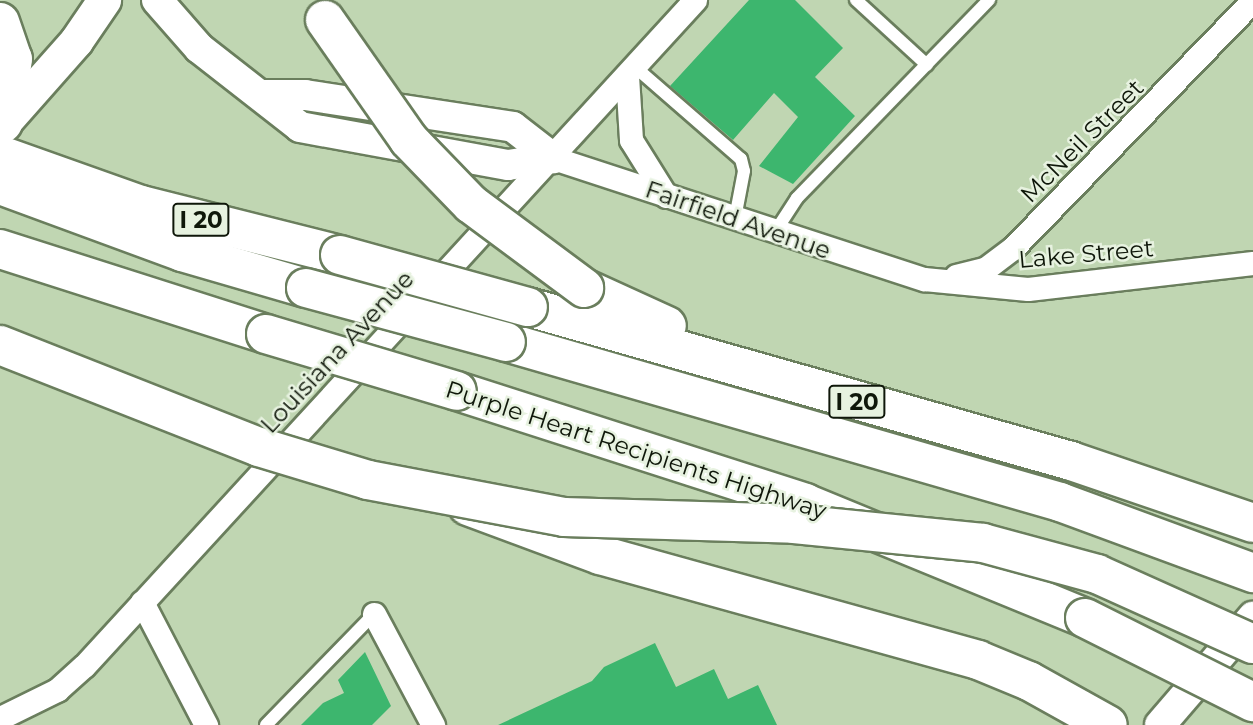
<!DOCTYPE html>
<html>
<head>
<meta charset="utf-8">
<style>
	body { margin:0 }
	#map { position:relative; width:1253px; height:725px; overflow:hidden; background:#c0d6b2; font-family:Montserrat,sans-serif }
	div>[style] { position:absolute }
	.building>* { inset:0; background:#3db66e }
	.roads { filter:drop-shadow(2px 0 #6a7e5d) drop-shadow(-2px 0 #6a7e5d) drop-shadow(0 2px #6a7e5d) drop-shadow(0 -2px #6a7e5d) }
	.service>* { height:12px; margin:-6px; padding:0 6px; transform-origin:6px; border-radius:6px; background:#fff }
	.minor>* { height:23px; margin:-11.5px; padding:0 11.5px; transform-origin:11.5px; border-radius:11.5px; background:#fff }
	.tertiary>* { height:30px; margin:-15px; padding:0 15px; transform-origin:15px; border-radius:15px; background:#fff }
	.secondary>* { height:33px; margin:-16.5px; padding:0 16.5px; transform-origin:16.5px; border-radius:16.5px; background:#fff }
	.motorway>* { height:38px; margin:-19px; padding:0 19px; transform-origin:19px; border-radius:19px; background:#fff }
	.bridges { filter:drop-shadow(2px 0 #6a7e5d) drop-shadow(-2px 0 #6a7e5d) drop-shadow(0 2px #6a7e5d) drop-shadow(0 -2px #6a7e5d) }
	.motorway-bridge>* { height:38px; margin:-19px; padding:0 19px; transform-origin:19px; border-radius:19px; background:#fff }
	span { translate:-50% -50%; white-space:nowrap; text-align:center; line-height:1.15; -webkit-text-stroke:5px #e7f2e0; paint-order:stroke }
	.shield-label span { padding:2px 5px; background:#e7f2e0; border:2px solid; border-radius:5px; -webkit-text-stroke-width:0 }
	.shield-label { font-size:23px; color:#0f170a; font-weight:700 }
	.street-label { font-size:24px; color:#0f170a }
</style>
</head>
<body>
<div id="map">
	<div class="building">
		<i style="clip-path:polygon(749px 0,795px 0,843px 48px,815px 77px,855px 116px,793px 184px,759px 166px,798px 117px,774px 93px,733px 140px,670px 86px)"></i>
		<i style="clip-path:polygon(655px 643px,676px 687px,714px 669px,728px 699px,758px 685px,777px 725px,498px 725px,592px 681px,604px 667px)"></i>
		<i style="clip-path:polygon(365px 652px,391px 706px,372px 725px,301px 725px,323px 703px,344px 693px,338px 680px)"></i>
	</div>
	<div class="roads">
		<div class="service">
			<i style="left:856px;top:0;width:96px;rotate:42.5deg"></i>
			<i style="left:635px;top:67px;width:140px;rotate:41deg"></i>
			<i style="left:741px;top:159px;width:12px;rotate:76deg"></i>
			<i style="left:744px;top:171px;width:48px;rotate:100.8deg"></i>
			<i style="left:775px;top:232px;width:40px;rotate:-57.1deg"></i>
			<i style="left:797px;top:198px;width:276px;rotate:-45.9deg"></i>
			<i style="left:266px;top:725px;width:155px;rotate:-45.8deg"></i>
		</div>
		<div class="minor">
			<i style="left:627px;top:76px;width:64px;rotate:86.4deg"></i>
			<i style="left:631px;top:140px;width:66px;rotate:58deg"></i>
			<i style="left:553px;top:158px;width:390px;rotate:18.1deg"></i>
			<i style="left:924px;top:279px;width:104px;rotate:5.5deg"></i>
			<i style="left:1028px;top:289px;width:226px;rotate:-6.6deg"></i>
			<i style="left:956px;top:276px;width:30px;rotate:-14deg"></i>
			<i style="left:985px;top:269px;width:35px;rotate:-37deg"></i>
			<i style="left:1013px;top:248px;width:345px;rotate:-45.9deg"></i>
			<i style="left:142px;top:602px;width:139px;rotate:62.5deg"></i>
			<i style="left:374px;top:614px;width:126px;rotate:62deg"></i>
			<i style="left:0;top:718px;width:64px;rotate:-26.2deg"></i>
			<i style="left:57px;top:690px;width:36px;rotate:-42deg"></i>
			<i style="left:84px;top:666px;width:904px;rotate:-47.47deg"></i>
		</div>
		<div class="tertiary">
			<i style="left:157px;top:0;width:64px;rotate:48.8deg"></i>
			<i style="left:199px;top:48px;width:128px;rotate:38deg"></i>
			<i style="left:300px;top:127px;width:211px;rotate:10.4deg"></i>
			<i style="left:508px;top:165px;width:46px;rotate:-8.8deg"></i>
			<i style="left:263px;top:95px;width:42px"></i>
			<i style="left:305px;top:95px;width:210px;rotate:8.7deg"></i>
			<i style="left:513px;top:127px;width:51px;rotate:37.8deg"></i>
			<i style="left:1160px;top:725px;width:143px;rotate:-49.3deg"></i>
		</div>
		<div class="secondary">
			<i style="left:0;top:127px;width:115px;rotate:-48.5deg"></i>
			<i style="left:76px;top:41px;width:50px;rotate:-55.7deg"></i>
		</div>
		<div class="motorway">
			<i style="left:0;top:22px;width:39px;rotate:71deg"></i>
			<i style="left:13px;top:59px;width:65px;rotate:98.9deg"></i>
			<i style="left:0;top:155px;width:150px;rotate:19.5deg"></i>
			<i style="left:141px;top:205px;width:205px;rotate:14.1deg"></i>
			<i style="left:0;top:185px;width:194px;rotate:20.2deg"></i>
			<i style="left:182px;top:252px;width:129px;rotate:16.2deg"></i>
			<i style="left:0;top:249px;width:279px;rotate:17.7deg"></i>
			<i style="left:584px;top:288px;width:91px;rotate:24.6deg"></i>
			<i style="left:528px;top:307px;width:564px;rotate:15.83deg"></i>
			<i style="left:1071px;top:461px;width:192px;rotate:18.8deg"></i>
			<i style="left:506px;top:342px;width:577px;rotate:16.11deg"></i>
			<i style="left:1060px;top:502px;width:206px;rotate:20.2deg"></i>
			<i style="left:457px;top:391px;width:366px;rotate:17.8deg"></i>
			<i style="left:805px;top:503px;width:303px;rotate:22.3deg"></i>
			<i style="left:468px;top:506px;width:141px;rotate:20.4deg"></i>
			<i style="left:600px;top:555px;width:392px;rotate:15.5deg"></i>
			<i style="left:978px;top:660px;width:55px;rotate:22.4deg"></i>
			<i style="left:1029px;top:681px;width:90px;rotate:29.1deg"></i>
		</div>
	</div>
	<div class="bridges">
		<div class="motorway-bridge">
			<i style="left:325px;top:20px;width:146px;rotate:55deg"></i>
			<i style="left:409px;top:140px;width:89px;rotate:45.9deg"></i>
			<i style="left:471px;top:204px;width:141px;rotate:36.6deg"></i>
			<i style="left:340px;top:255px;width:195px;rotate:15.5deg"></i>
			<i style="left:306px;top:288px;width:207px;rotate:15.1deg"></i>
			<i style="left:266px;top:334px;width:199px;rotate:16.6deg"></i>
			<i style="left:0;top:345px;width:278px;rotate:21.5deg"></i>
			<i style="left:259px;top:447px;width:114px;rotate:16.8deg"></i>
			<i style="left:368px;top:480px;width:199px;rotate:10.7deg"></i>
			<i style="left:564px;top:517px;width:230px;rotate:1.7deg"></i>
			<i style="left:794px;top:524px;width:190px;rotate:5.7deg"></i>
			<i style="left:983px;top:543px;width:118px;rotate:15.2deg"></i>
			<i style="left:1097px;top:574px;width:171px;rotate:24.2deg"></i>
			<i style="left:1085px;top:618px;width:188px;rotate:26.6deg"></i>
		</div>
	</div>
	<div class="shield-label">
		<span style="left:201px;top:220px">I 20</span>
		<span style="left:857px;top:402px">I 20</span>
	</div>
	<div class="street-label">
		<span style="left:1082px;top:141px;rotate:-45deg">McNeil Street</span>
		<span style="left:738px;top:220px;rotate:19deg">Fairfield Avenue</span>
		<span style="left:1086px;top:254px;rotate:-5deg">Lake Street</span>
		<span style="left:337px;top:352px;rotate:-47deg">Louisiana Avenue</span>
		<span style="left:636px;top:450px;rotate:18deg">Purple Heart Recipients Highway</span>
	</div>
</div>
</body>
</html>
